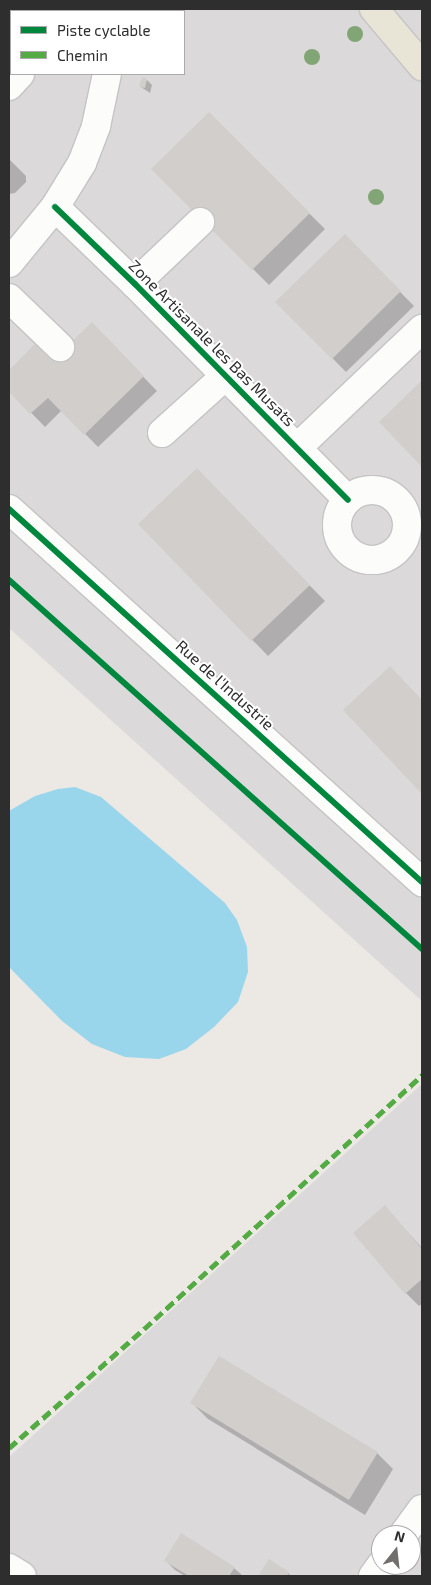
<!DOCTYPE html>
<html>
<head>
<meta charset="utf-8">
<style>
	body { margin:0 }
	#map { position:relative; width:431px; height:1585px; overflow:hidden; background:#ece8e4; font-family:"Exo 2",sans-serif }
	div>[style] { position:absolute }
	.industrial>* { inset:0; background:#dcd9db }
	.water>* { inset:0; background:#99d6ec }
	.shadow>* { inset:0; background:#0003 }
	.building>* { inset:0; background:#d1cecb }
	.roads { filter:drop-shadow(1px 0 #c5c4c5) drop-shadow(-1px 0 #c5c4c5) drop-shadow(0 1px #c5c4c5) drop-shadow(0 -1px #c5c4c5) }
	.minor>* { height:28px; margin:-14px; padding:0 14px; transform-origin:14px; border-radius:14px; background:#fcfcfb }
	.minor>.ring { margin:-14px; padding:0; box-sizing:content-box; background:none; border:28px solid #fcfcfb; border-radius:50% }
	.major>* { height:28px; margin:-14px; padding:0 14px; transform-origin:14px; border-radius:14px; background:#e8e4d6 }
	.quiet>* { height:5px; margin-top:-2.5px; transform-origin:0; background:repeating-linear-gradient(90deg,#54ab44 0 10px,transparent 0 15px) }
	.cycleway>* { height:6px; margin:-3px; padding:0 3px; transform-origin:3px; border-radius:3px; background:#00873e }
	.trees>* { width:16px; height:16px; margin:-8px; border-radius:50%; background:#82a575 }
	span { translate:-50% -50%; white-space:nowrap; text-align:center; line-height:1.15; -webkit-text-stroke:4px #fff; paint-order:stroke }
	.street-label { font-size:16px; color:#2e2e2e }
	.frame { position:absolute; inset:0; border:10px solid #2e2e2e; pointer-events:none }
	.legend { position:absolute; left:10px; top:10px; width:175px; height:65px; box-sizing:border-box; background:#fff; border:1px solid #ababab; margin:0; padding:6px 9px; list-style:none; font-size:15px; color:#2e2e2e }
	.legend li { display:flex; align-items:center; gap:10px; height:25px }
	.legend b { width:25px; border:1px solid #ababab }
	.north { position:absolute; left:371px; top:1525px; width:50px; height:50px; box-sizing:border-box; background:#fff; border:1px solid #ababab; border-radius:50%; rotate:16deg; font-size:14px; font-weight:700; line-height:20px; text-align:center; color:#2e2e2e }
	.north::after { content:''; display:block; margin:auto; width:18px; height:22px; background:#706f6e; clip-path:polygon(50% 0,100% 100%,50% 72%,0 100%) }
</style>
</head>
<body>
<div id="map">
	<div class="industrial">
		<i style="clip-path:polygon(evenodd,9px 9px,422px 9px,422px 1001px,9px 628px,9px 9px,11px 11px,184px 11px,184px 74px,11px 74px,11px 11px)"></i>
		<i style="clip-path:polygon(evenodd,422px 1084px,422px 1576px,9px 1576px,9px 1457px,422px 1084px,381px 1535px,411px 1535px,411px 1565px,381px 1565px,381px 1535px)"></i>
	</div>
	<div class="water">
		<i style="clip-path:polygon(75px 787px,101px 797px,225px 903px,237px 920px,247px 947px,248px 972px,238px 1002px,214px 1027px,186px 1049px,159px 1059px,125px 1057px,92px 1044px,62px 1021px,9px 967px,9px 811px,35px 796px,58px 789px)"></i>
	</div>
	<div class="shadow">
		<i style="clip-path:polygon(147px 80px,152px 85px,150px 93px,141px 87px)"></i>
		<i style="clip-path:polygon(209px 114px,325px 229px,269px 285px,153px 169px)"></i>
		<i style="clip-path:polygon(9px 159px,26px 176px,26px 182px,15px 193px,9px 194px)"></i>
		<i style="clip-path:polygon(345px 236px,414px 306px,346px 372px,277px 302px)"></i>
		<i style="clip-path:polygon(92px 324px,157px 391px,98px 447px,62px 410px,45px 427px,9px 390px,9px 371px,35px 346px,52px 363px)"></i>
		<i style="clip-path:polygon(422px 381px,422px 465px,381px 423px)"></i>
		<i style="clip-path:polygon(140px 524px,272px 547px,325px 601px,268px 656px)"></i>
		<i style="clip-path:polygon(403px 681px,422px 701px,422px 792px,345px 710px)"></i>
		<i style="clip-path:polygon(385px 1207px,422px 1248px,422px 1304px,419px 1306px,406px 1293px)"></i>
		<i style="clip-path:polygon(192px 1403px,377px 1453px,393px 1469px,365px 1515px,208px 1419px)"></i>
		<i style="clip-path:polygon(181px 1535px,234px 1568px,243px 1576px,185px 1576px,175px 1570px,165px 1560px)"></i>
		<i style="clip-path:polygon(269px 1561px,288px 1573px,291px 1576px,260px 1576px)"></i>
	</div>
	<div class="building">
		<i style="clip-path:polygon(142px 77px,147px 79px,145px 88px,139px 87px)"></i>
		<i style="clip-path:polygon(209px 112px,310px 213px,252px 270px,151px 169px)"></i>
		<i style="clip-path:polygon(345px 234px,401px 291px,332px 359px,275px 302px)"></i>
		<i style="clip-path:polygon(92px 322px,144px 376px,84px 435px,48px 398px,30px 414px,9px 392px,9px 370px,35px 344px,52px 361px)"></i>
		<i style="clip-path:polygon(422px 380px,422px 467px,379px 422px)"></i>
		<i style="clip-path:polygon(197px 468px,310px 585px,251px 641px,138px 524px)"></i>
		<i style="clip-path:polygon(390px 666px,422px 700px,422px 794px,343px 710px)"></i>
		<i style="clip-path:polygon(385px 1205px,422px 1249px,422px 1279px,405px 1294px,353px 1233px)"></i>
		<i style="clip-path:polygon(219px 1356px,378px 1452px,349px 1500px,190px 1403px)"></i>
		<i style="clip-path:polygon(181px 1533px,235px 1567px,229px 1576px,189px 1576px,164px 1561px)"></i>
		<i style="clip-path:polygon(269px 1559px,289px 1572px,287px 1576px,258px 1576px)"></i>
	</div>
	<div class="roads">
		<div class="minor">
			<i style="left:106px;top:11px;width:4px;rotate:-27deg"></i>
			<i style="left:9px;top:86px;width:16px;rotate:-47deg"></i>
			<i style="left:55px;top:207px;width:111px;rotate:43.9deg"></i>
			<i style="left:135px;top:284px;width:303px;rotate:45.4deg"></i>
			<i style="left:9px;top:263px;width:72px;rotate:-50.6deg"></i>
			<i style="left:55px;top:207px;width:52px;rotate:-58.5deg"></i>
			<i style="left:82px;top:163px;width:40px;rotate:-69deg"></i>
			<i style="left:96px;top:126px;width:53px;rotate:-78.1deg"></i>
			<i style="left:135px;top:284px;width:90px;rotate:-43.6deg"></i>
			<i style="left:9px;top:298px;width:71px;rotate:43.9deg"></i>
			<i style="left:162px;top:433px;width:85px;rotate:-42.1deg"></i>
			<i style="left:297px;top:448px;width:173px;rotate:-43.6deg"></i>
			<i class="ring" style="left:337px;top:490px;width:42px;height:42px"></i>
			<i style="left:9px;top:509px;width:557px;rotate:42.09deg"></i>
			<i style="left:403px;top:1535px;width:32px;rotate:-54deg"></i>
			<i style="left:9px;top:1568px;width:15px;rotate:32deg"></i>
			<i style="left:373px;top:1576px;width:14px;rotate:-54deg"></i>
		</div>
		<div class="major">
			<i style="left:374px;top:9px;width:75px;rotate:49.9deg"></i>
		</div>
	</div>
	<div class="quiet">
		<i style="left:9px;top:1448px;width:180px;rotate:-41.4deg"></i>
		<i style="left:144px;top:1329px;width:377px;rotate:-42.4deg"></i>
	</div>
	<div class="cycleway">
		<i style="left:55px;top:207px;width:111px;rotate:43.9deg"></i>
		<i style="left:135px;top:284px;width:303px;rotate:45.4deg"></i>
		<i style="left:9px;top:509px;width:557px;rotate:42.09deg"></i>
		<i style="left:9px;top:580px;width:554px;rotate:41.78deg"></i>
	</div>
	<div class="trees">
		<i style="left:355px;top:34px"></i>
		<i style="left:312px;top:57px"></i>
		<i style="left:376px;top:197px"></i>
	</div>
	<div class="street-label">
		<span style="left:212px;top:343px;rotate:45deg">Zone Artisanale les Bas Musats</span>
		<span style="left:225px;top:685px;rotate:42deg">Rue de l'Industrie</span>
	</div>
	<div class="frame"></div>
	<ul class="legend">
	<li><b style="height:6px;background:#00873e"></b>Piste cyclable</li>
	<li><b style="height:6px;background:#54ab44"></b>Chemin</li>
	</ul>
	<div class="north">N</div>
</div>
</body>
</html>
